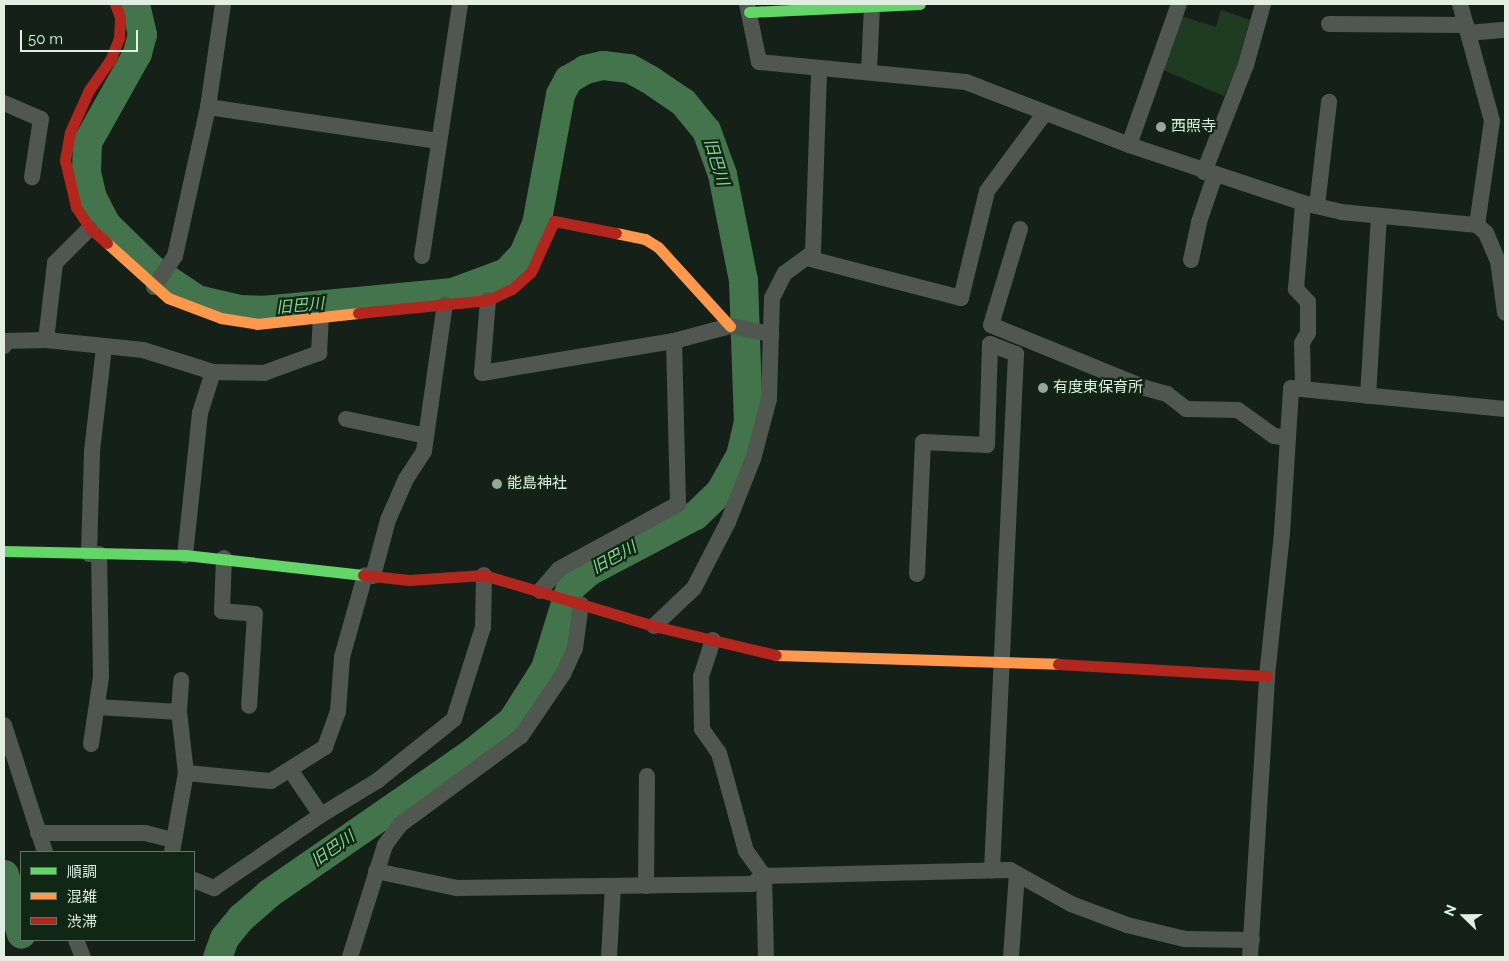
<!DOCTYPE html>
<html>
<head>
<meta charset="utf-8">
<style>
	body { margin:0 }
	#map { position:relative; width:1509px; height:961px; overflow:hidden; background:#152118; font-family:Raleway,"Noto Sans JP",sans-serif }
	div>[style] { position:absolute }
	.green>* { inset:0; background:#1f3c23 }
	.river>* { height:29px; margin:-14.5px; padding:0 14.5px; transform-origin:14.5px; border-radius:14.5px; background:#44744c }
	.street>* { height:16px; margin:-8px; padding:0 8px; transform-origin:8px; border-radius:8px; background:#4f5750 }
	.fast>* { height:11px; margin:-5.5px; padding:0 5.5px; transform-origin:5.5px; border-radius:5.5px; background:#63d668 }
	.slow>* { height:11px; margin:-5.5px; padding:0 5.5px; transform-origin:5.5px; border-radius:5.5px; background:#ff974d }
	.jam>* { height:11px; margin:-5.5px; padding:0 5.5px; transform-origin:5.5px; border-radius:5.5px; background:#b3261e }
	.dots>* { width:14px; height:14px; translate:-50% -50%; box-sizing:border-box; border:2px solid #0f2714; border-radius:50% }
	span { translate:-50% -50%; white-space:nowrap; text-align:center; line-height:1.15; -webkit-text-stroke:4.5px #0f2714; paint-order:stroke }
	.poi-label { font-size:15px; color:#e0efe1 }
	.left { translate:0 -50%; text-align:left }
	.water-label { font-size:16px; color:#8ad595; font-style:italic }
	.frame { position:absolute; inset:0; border:5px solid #e0efe1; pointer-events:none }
	.legend { position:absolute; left:20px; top:851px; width:175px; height:90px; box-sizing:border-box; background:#0f2714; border:1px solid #637766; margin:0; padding:6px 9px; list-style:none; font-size:15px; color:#e0efe1 }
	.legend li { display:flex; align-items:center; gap:10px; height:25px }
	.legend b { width:25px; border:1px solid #637766 }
	.north { position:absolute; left:1439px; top:891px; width:50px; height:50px; -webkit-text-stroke:4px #0f2714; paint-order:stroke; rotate:292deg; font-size:14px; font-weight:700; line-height:20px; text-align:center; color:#e0efe1 }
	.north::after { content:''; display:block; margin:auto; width:18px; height:22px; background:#e0efe1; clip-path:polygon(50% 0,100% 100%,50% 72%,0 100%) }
	.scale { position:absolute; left:20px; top:30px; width:118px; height:22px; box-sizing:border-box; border:2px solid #e0efe1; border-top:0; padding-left:6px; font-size:15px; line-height:18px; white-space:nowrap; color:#e0efe1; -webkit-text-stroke:4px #0f2714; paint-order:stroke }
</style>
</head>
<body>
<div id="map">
	<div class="green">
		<i style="clip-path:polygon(1221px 10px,1250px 20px,1239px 62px,1224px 96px,1161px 69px,1181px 16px,1216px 27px)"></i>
	</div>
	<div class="river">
		<i style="left:135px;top:4px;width:31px;rotate:77deg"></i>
		<i style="left:142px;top:34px;width:20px;rotate:105deg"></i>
		<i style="left:137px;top:53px;width:102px;rotate:119.3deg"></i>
		<i style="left:87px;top:142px;width:30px;rotate:92deg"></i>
		<i style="left:86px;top:172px;width:26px;rotate:77deg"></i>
		<i style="left:92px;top:197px;width:29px;rotate:63deg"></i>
		<i style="left:105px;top:223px;width:66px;rotate:44.4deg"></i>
		<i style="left:152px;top:269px;width:54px;rotate:33.7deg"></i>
		<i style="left:197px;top:299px;width:43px;rotate:13.4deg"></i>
		<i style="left:239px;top:309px;width:23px;rotate:2deg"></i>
		<i style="left:262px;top:310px;width:191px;rotate:-5.4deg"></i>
		<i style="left:452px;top:292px;width:58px;rotate:-20.3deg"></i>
		<i style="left:506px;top:272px;width:25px;rotate:-47deg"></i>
		<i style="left:523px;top:254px;width:33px;rotate:-67deg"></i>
		<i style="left:536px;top:224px;width:132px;rotate:-79.5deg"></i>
		<i style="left:560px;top:94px;width:17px;rotate:-62deg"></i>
		<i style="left:568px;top:79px;width:20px;rotate:-30deg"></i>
		<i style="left:585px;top:69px;width:18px;rotate:-13deg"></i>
		<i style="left:603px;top:65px;width:26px;rotate:7deg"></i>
		<i style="left:629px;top:68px;width:23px;rotate:29deg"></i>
		<i style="left:649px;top:79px;width:41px;rotate:34.1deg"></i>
		<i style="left:683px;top:102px;width:36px;rotate:51deg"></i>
		<i style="left:706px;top:130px;width:47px;rotate:70deg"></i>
		<i style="left:722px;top:174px;width:108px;rotate:78.8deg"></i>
		<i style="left:743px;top:280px;width:141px;rotate:88deg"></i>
		<i style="left:748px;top:421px;width:35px;rotate:103deg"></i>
		<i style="left:740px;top:455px;width:41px;rotate:119.1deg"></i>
		<i style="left:720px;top:491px;width:35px;rotate:136deg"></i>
		<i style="left:695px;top:515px;width:120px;rotate:152.2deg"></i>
		<i style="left:589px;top:571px;width:25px;rotate:140deg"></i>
		<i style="left:570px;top:587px;width:85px;rotate:107.2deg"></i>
		<i style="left:545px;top:668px;width:62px;rotate:122.4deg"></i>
		<i style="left:512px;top:720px;width:53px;rotate:141.2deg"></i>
		<i style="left:471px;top:753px;width:246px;rotate:145.3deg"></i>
		<i style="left:269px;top:893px;width:37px;rotate:139deg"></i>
		<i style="left:241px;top:917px;width:27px;rotate:129deg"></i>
		<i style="left:224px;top:938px;width:20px;rotate:110deg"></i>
		<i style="left:4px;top:874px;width:62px;rotate:74.2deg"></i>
	</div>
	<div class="street">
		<i style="left:747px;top:4px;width:59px;rotate:78.3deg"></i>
		<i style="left:759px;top:62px;width:208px;rotate:5.5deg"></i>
		<i style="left:966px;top:82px;width:175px;rotate:21.1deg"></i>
		<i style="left:1129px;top:145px;width:183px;rotate:18.4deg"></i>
		<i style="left:1303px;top:203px;width:39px;rotate:13deg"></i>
		<i style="left:1341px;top:212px;width:137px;rotate:5.5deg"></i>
		<i style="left:1477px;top:225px;width:12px;rotate:42deg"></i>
		<i style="left:1486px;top:233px;width:30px;rotate:67deg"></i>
		<i style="left:1498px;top:261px;width:52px;rotate:82.3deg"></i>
		<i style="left:1460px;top:4px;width:121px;rotate:74.7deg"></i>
		<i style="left:1492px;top:121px;width:105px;rotate:98.2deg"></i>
		<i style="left:1329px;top:24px;width:137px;rotate:0.4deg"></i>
		<i style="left:1468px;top:33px;width:37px;rotate:-5deg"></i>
		<i style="left:869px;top:71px;width:67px;rotate:-87.4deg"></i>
		<i style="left:4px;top:103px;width:40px;rotate:23.4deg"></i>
		<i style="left:41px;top:119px;width:59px;rotate:98.8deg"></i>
		<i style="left:208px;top:107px;width:233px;rotate:8.4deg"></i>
		<i style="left:1129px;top:145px;width:150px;rotate:-70.5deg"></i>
		<i style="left:1204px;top:172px;width:115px;rotate:-68.6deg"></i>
		<i style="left:1246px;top:65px;width:63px;rotate:-74.4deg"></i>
		<i style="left:1317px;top:206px;width:105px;rotate:-83.4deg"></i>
		<i style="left:1020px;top:229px;width:100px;rotate:106.8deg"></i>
		<i style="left:991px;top:325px;width:166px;rotate:22.2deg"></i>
		<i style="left:1145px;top:388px;width:23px;rotate:15deg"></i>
		<i style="left:1167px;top:394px;width:24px;rotate:38deg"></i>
		<i style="left:1186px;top:409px;width:52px;rotate:1.1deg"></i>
		<i style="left:1238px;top:410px;width:44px;rotate:35.8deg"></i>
		<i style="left:1274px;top:436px;width:14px;rotate:8deg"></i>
		<i style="left:422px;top:256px;width:255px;rotate:-81.4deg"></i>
		<i style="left:807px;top:258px;width:159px;rotate:14.6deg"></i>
		<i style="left:961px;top:298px;width:110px;rotate:-76.3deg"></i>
		<i style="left:987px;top:191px;width:97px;rotate:-53.4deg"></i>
		<i style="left:1191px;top:260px;width:39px;rotate:-78deg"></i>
		<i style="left:1199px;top:222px;width:50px;rotate:-71.2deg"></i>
		<i style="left:154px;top:287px;width:37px;rotate:-56deg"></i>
		<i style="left:175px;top:256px;width:153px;rotate:-77.5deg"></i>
		<i style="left:208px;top:107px;width:104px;rotate:-81.7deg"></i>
		<i style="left:488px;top:300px;width:73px;rotate:94.7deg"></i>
		<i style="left:482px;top:373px;width:195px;rotate:-9.5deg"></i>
		<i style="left:674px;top:341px;width:58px;rotate:-15deg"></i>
		<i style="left:730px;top:326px;width:42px;rotate:11deg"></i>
		<i style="left:46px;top:340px;width:78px;rotate:-83.3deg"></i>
		<i style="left:55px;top:263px;width:49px;rotate:-45deg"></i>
		<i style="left:4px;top:346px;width:5px;rotate:-79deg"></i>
		<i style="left:5px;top:341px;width:41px;rotate:-1.4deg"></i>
		<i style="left:46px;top:340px;width:98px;rotate:5.9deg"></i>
		<i style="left:143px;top:350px;width:73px;rotate:17.4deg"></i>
		<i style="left:213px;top:372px;width:43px;rotate:107.6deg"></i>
		<i style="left:200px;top:413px;width:143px;rotate:96deg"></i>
		<i style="left:213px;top:372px;width:51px;rotate:1.1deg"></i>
		<i style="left:264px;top:373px;width:59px;rotate:-20deg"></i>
		<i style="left:319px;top:353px;width:36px;rotate:-87deg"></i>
		<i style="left:1303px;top:389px;width:46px;rotate:-91.2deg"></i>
		<i style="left:1302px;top:343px;width:12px;rotate:-59deg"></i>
		<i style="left:1308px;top:333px;width:31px;rotate:-90deg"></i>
		<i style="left:1308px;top:302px;width:18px;rotate:-133deg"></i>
		<i style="left:1296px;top:289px;width:86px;rotate:-85.3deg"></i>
		<i style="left:1368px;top:396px;width:180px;rotate:-86.5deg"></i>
		<i style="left:346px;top:419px;width:82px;rotate:12deg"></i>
		<i style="left:89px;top:554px;width:103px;rotate:-88.3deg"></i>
		<i style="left:92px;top:451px;width:105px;rotate:-83.4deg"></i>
		<i style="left:224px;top:558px;width:53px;rotate:92.2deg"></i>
		<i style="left:222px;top:611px;width:33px;rotate:5deg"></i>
		<i style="left:255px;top:614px;width:92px;rotate:93.7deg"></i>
		<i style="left:917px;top:574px;width:132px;rotate:-87.4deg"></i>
		<i style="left:923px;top:442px;width:64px;rotate:2.7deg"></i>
		<i style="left:987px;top:445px;width:101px;rotate:-88.3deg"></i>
		<i style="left:990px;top:344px;width:28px;rotate:21deg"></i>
		<i style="left:1016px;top:354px;width:517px;rotate:92.66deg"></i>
		<i style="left:373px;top:576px;width:58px;rotate:-75deg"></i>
		<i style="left:388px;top:520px;width:45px;rotate:-66.3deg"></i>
		<i style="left:406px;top:479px;width:33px;rotate:-57deg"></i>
		<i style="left:424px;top:451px;width:148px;rotate:-81.9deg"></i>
		<i style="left:540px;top:591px;width:29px;rotate:-49deg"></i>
		<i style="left:559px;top:569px;width:136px;rotate:-28.6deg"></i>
		<i style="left:678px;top:504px;width:163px;rotate:-91.4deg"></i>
		<i style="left:654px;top:626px;width:55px;rotate:-43.5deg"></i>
		<i style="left:694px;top:588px;width:74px;rotate:-62.7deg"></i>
		<i style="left:728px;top:522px;width:68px;rotate:-68.4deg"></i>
		<i style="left:753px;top:459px;width:62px;rotate:-75.1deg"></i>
		<i style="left:769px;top:399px;width:101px;rotate:-88.3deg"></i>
		<i style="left:772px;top:298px;width:28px;rotate:-63deg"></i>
		<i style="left:785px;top:273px;width:34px;rotate:-36deg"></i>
		<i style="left:813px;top:253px;width:185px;rotate:-88.1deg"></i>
		<i style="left:713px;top:640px;width:38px;rotate:108deg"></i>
		<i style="left:701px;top:676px;width:53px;rotate:88.9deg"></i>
		<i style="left:702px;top:729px;width:29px;rotate:55deg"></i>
		<i style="left:719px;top:753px;width:102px;rotate:74.6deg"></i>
		<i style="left:746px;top:851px;width:31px;rotate:54deg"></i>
		<i style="left:764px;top:876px;width:81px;rotate:88.6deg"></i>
		<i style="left:97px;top:707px;width:82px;rotate:3.5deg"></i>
		<i style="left:4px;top:725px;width:133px;rotate:72.1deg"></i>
		<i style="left:91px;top:744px;width:68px;rotate:-81.5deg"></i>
		<i style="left:101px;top:677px;width:123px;rotate:-90.9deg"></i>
		<i style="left:291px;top:771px;width:53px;rotate:55.7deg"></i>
		<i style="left:186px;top:773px;width:85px;rotate:5.4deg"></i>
		<i style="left:271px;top:781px;width:64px;rotate:-32.2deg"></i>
		<i style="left:325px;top:747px;width:37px;rotate:-70deg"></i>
		<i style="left:338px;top:712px;width:55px;rotate:-85.8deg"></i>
		<i style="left:342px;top:657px;width:85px;rotate:-74.3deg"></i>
		<i style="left:38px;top:833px;width:107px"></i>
		<i style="left:145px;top:833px;width:30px;rotate:14deg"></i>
		<i style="left:172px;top:852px;width:80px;rotate:-80deg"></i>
		<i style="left:186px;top:773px;width:61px;rotate:-96.5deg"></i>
		<i style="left:179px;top:712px;width:32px;rotate:-86deg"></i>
		<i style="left:376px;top:871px;width:83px;rotate:11.9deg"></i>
		<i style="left:457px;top:888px;width:295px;rotate:-0.8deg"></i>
		<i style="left:752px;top:884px;width:14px;rotate:-34deg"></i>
		<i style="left:764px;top:876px;width:246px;rotate:-1.4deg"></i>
		<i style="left:1010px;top:870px;width:70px;rotate:29.1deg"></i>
		<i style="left:1071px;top:904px;width:60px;rotate:20.6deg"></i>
		<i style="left:1127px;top:925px;width:60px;rotate:13.6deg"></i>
		<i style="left:1185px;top:939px;width:67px;rotate:0.9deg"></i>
		<i style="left:194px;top:880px;width:22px;rotate:22deg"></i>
		<i style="left:214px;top:888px;width:130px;rotate:-34.3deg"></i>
		<i style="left:321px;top:815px;width:66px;rotate:-31.3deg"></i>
		<i style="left:377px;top:781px;width:99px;rotate:-38.8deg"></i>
		<i style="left:454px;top:719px;width:96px;rotate:-72.5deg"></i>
		<i style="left:483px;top:627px;width:52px;rotate:-88.9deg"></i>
		<i style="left:646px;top:886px;width:110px;rotate:-89.5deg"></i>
		<i style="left:76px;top:940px;width:18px;rotate:68deg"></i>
		<i style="left:350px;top:957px;width:117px;rotate:-72.6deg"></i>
		<i style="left:385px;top:845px;width:26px;rotate:-53deg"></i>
		<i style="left:401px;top:824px;width:149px;rotate:-36.3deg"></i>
		<i style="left:521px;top:736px;width:75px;rotate:-55.9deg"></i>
		<i style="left:563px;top:674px;width:29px;rotate:-65deg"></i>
		<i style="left:575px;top:648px;width:44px;rotate:-82.2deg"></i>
		<i style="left:609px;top:957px;width:71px;rotate:-86.8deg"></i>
		<i style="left:1011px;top:957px;width:83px;rotate:-85.9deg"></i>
		<i style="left:1250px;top:957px;width:282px;rotate:-86.5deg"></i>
		<i style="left:1267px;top:676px;width:144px;rotate:-84deg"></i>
		<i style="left:1282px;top:533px;width:145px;rotate:-86.4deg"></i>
		<i style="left:1291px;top:388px;width:215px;rotate:5.6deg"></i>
	</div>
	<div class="fast">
		<i style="left:749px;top:12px;width:171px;rotate:-2.7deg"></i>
		<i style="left:4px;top:551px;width:181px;rotate:1.3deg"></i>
		<i style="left:185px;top:555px;width:179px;rotate:6.4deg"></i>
	</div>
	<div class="slow">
		<i style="left:616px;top:233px;width:30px;rotate:12deg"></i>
		<i style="left:645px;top:239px;width:15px;rotate:32deg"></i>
		<i style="left:658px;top:247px;width:107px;rotate:47.7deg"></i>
		<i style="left:107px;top:243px;width:82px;rotate:42deg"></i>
		<i style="left:168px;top:298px;width:57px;rotate:20.7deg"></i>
		<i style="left:221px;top:318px;width:36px;rotate:9deg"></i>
		<i style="left:257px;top:324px;width:102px;rotate:-6.2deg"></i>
		<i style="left:776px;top:655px;width:282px;rotate:1.8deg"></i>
	</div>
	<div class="jam">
		<i style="left:107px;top:243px;width:23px;rotate:-139deg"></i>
		<i style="left:90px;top:228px;width:25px;rotate:-124deg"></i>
		<i style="left:76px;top:207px;width:48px;rotate:-103.2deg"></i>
		<i style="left:65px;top:160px;width:28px;rotate:-80deg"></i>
		<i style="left:70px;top:132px;width:46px;rotate:-65.7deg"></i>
		<i style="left:89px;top:90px;width:39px;rotate:-55deg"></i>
		<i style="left:111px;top:58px;width:22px;rotate:-68deg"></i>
		<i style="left:119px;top:38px;width:21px;rotate:-87deg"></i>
		<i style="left:120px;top:17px;width:14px;rotate:-111deg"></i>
		<i style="left:358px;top:313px;width:131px;rotate:-5.7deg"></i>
		<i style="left:488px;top:300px;width:26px;rotate:-25deg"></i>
		<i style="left:512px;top:289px;width:25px;rotate:-42deg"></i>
		<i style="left:531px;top:272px;width:56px;rotate:-65.7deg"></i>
		<i style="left:554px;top:221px;width:63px;rotate:11deg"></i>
		<i style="left:363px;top:575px;width:46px;rotate:6.2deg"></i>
		<i style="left:409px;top:580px;width:75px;rotate:-3.8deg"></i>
		<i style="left:484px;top:575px;width:177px;rotate:16.7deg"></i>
		<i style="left:654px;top:626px;width:125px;rotate:13.4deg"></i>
		<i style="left:1058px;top:664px;width:209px;rotate:3.3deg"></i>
	</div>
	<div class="dots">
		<i style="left:1161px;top:127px;background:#99a79b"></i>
		<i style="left:1043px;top:388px;background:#99a79b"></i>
		<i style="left:497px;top:484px;background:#99a79b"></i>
	</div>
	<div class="poi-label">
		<span class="left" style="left:1171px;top:127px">西照寺</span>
		<span class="left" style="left:1053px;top:388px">有度東保育所</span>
		<span class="left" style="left:507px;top:484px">能島神社</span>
	</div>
	<div class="water-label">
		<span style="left:716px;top:162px;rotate:73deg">旧巴川</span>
		<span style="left:300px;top:306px;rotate:-5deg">旧巴川</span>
		<span style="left:614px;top:558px;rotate:-29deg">旧巴川</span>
		<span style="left:333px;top:849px;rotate:-35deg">旧巴川</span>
	</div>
	<div class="frame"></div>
	<ul class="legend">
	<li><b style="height:6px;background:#63d668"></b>順調</li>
	<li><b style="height:6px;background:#ff974d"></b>混雑</li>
	<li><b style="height:6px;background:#b3261e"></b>渋滞</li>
	</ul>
	<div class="north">N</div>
	<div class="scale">50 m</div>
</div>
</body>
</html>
